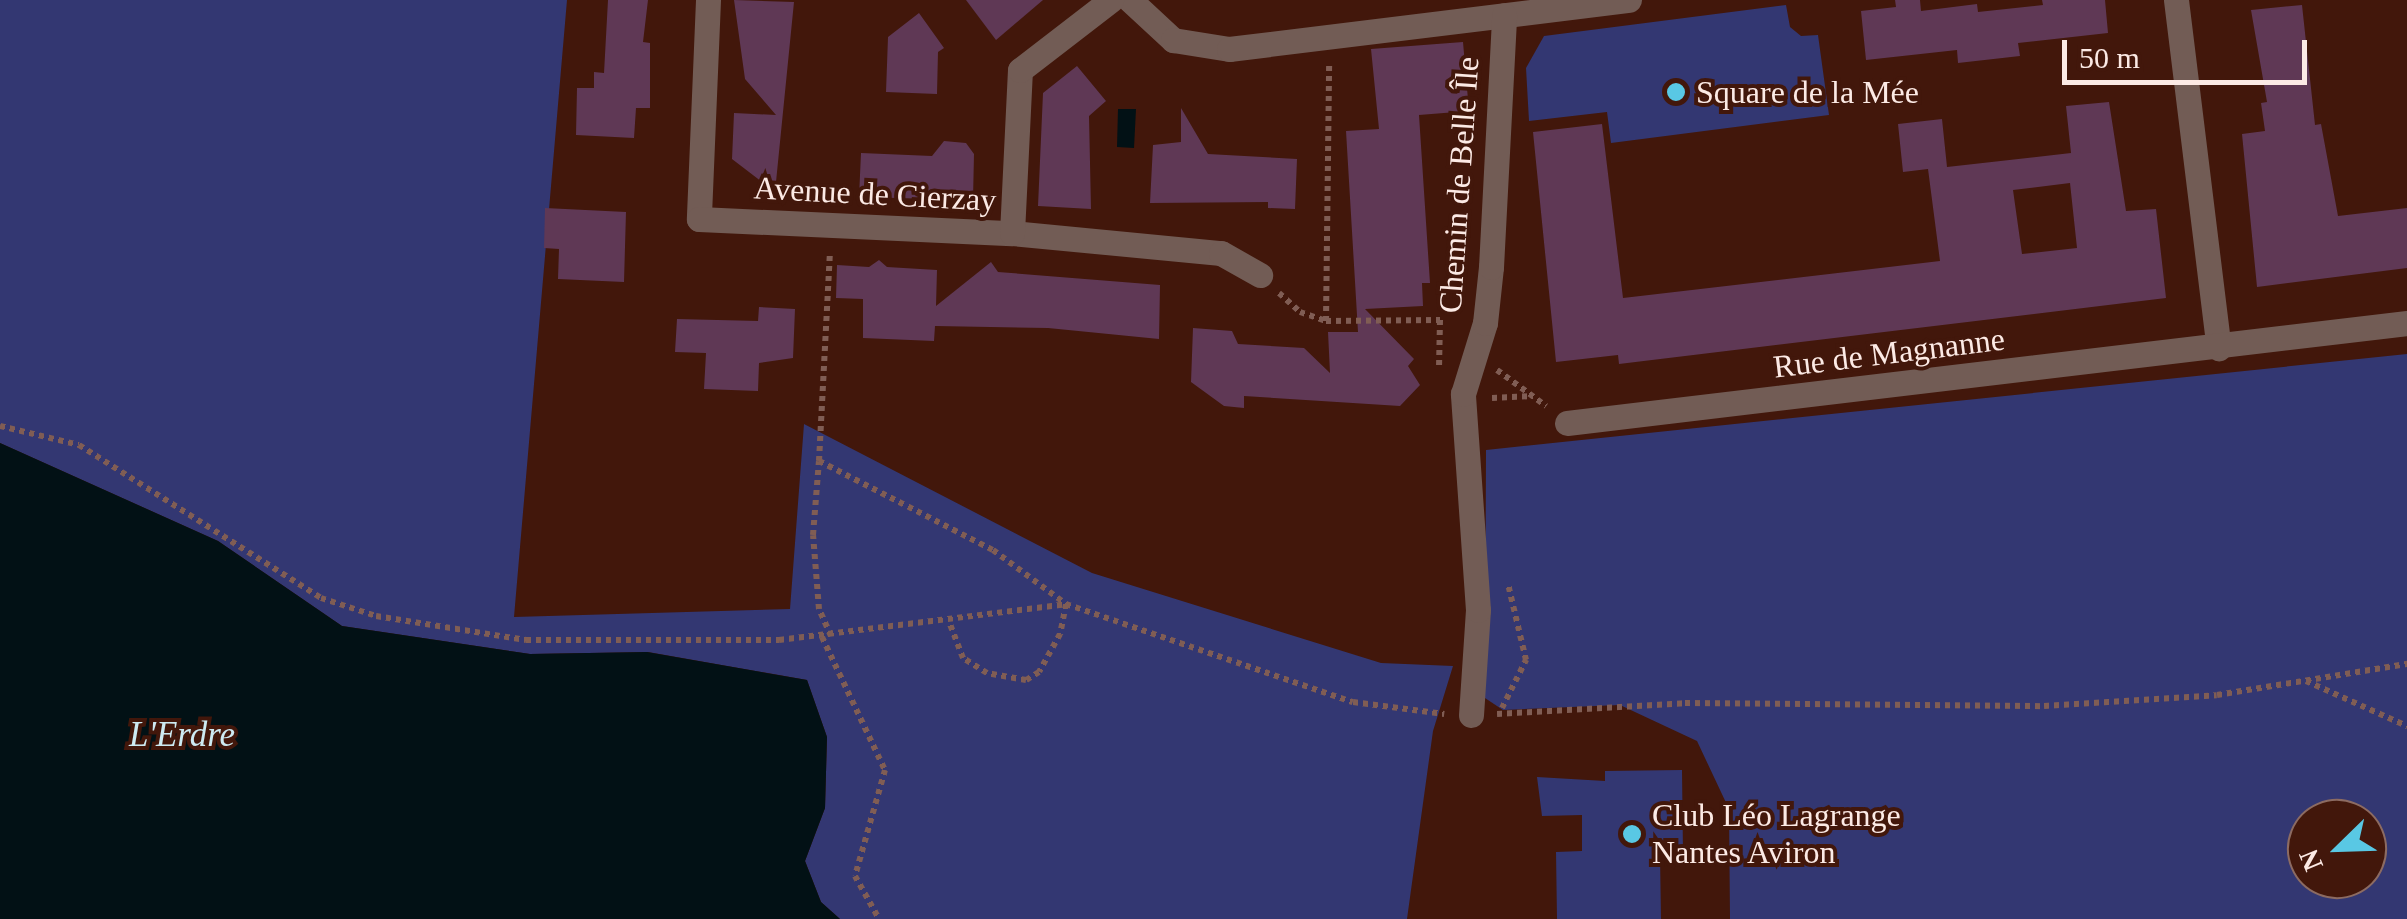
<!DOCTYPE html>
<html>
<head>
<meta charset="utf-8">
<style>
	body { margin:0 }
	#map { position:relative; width:2407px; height:919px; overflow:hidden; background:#42170b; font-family:Georgia,serif }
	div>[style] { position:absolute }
	.green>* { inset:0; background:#333772 }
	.water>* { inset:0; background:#021115 }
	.building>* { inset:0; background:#5f3855 }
	.path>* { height:6px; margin-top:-3px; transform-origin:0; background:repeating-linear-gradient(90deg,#805d54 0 5px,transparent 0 10px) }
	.minor>* { height:25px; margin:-12.5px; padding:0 12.5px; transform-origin:12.5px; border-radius:12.5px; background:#725c55 }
	.dots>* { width:28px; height:28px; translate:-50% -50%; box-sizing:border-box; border:5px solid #42170b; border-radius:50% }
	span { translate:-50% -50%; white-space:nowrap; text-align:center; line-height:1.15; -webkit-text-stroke:8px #42170b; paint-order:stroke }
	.poi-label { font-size:32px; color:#fceae5 }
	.left { translate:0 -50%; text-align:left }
	.street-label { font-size:32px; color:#fceae5 }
	.water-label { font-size:35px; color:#cdeaf2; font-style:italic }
	.north { position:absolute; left:2287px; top:799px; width:100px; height:100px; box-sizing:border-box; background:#42170b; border:2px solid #8c6b62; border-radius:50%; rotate:247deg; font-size:28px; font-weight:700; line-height:40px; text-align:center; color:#fceae5 }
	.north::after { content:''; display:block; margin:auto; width:35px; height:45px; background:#59c8e4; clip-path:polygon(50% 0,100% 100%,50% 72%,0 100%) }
	.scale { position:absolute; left:2062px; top:40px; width:245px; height:45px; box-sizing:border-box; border:5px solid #fceae5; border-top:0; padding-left:12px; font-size:30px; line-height:35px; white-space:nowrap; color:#fceae5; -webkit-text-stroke:8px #42170b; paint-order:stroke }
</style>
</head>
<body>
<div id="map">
	<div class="green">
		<i style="clip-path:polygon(0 0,567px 0,514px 617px,790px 609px,804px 424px,1092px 573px,1381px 663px,1453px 666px,1433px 731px,1407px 919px,840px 919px,821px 902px,805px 861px,825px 808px,827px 737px,807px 680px,648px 652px,530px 654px,342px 626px,218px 541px,0 443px)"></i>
		<i style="clip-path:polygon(1786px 5px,1790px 27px,1801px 36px,1818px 35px,1829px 115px,1611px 143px,1607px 112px,1529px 121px,1526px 68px,1544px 36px)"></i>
		<i style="clip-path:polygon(evenodd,2407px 354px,2407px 919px,1730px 919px,1729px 809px,1697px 741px,1620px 705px,1503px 710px,1485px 698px,1486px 450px,2407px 354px,2307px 819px,2367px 819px,2367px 879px,2307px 879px,2307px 819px)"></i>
		<i style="clip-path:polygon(1682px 770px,1683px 854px,1660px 855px,1661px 919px,1557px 919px,1556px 852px,1582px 851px,1582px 815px,1542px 816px,1537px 777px,1605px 781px,1605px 771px)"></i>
	</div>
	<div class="water">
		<i style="clip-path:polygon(1118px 109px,1136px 109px,1134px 148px,1117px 147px)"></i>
		<i style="clip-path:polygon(0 443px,218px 541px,342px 626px,530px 654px,647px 652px,807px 680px,827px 737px,825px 808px,805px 861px,821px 902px,840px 919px,0 919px)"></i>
	</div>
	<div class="building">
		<i style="clip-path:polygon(608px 0,648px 0,643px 42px,650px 43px,650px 108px,636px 108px,634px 138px,576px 135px,577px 88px,594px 88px,594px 72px,604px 73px)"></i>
		<i style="clip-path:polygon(734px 0,794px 2px,775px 192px,732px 159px,734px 113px,776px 115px,745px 79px)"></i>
		<i style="clip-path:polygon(966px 0,1043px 0,996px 40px)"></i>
		<i style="clip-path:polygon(1895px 0,1920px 0,1921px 11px,1977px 4px,1978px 12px,2043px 5px,2042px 0,2105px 0,2108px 33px,2018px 43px,2020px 56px,1958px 63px,1957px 50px,1866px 60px,1861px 11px,1896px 7px)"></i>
		<i style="clip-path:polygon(2302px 5px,2315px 125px,2321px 124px,2338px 216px,2407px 208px,2407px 268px,2257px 287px,2242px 134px,2265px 131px,2261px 103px,2267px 102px,2251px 10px)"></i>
		<i style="clip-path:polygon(919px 13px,944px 48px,938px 52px,937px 94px,886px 92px,888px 37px)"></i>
		<i style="clip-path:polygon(1463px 42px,1469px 111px,1419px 115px,1430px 283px,1422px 283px,1423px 306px,1365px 309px,1414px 359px,1408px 366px,1420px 385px,1400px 406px,1244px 396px,1244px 408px,1224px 406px,1191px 382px,1193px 328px,1232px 331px,1238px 344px,1304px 348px,1330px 373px,1328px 332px,1358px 332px,1346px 131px,1379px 129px,1371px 49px)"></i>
		<i style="clip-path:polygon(1077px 66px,1106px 101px,1089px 116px,1091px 209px,1038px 206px,1043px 93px)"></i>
		<i style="clip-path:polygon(evenodd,2109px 102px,2126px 211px,2156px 209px,2166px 298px,1619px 364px,1618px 355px,1556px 362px,1533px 132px,1602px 124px,1623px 298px,1940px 261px,1928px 169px,1903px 172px,1898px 124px,1942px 119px,1947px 167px,2071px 153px,2066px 106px,2109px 102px,2070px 183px,2077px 248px,2022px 254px,2013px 190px,2070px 183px)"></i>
		<i style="clip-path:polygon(1181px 108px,1208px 154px,1297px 159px,1295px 209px,1268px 208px,1268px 202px,1150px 203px,1153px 145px,1181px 142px)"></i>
		<i style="clip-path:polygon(944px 141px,966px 143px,974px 154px,973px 200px,859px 197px,861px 153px,932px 156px)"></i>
		<i style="clip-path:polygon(545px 208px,626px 212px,624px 282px,558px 279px,559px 249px,544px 248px)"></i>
		<i style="clip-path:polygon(879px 260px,887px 267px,937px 270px,936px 306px,991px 262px,998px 272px,1160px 285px,1159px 339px,1048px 328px,935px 326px,934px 341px,863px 338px,863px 299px,836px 298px,837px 265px,869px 267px)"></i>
		<i style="clip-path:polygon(759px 307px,795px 309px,793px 358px,759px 363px,758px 391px,704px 389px,706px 353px,675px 352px,677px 319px,758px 321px)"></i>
	</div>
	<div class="path">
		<i style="left:1279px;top:293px;width:28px;rotate:42deg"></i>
		<i style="left:1300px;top:312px;width:28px;rotate:19deg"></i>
		<i style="left:1326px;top:321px;width:114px;rotate:-0.5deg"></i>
		<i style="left:1440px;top:320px;width:47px;rotate:91.2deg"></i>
		<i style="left:1326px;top:321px;width:256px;rotate:-89.3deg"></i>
		<i style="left:1497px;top:370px;width:61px;rotate:36.3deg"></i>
		<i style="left:1492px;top:398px;width:41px;rotate:-2.8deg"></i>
		<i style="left:0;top:426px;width:81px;rotate:13.5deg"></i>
		<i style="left:79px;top:445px;width:286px;rotate:32.3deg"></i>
		<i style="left:321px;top:598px;width:58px;rotate:18.1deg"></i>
		<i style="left:376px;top:616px;width:152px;rotate:9.1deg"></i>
		<i style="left:526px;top:640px;width:253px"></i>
		<i style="left:779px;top:640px;width:289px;rotate:-7.1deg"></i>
		<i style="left:1066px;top:604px;width:303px;rotate:18.9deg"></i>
		<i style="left:1353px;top:702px;width:92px;rotate:7.5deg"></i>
		<i style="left:819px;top:461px;width:209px;rotate:-87deg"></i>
		<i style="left:831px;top:636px;width:30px;rotate:-114deg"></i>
		<i style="left:819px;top:609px;width:74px;rotate:-94.6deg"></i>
		<i style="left:813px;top:535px;width:74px;rotate:-85.4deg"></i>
		<i style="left:819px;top:461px;width:195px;rotate:27.1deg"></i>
		<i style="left:993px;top:550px;width:91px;rotate:36.5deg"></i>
		<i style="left:1066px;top:604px;width:31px;rotate:101deg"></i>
		<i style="left:1060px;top:634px;width:43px;rotate:118.9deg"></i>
		<i style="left:1039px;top:672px;width:15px;rotate:148deg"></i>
		<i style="left:1026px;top:680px;width:40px;rotate:-170deg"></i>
		<i style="left:987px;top:673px;width:28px;rotate:-148deg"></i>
		<i style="left:963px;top:658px;width:40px;rotate:-111deg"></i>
		<i style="left:822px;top:637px;width:147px;rotate:64.7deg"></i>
		<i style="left:885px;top:770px;width:110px;rotate:105.8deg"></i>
		<i style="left:855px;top:876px;width:49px;rotate:60.8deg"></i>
		<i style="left:2306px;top:681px;width:111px;rotate:24deg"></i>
		<i style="left:1502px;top:708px;width:54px;rotate:-63.4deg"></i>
		<i style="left:1526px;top:660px;width:78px;rotate:-103.3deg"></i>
		<i style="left:1497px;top:714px;width:188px;rotate:-3.3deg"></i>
		<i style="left:1685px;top:703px;width:359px;rotate:0.5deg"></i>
		<i style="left:2044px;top:706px;width:173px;rotate:-3.6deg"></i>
		<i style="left:2217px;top:695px;width:193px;rotate:-9.3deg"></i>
	</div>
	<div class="minor">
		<i style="left:708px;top:0;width:219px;rotate:92.4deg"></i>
		<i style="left:699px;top:219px;width:313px;rotate:2.6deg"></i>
		<i style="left:1012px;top:233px;width:210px;rotate:5.5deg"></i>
		<i style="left:1221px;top:253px;width:45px;rotate:29.4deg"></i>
		<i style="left:1130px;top:0;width:59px;rotate:42.9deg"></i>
		<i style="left:1173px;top:40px;width:57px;rotate:9.1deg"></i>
		<i style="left:1229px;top:49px;width:403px;rotate:-7deg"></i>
		<i style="left:2176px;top:0;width:351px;rotate:83deg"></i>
		<i style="left:1012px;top:233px;width:163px;rotate:-87.2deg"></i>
		<i style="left:1020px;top:70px;width:115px;rotate:-37.6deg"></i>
		<i style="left:1567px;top:423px;width:846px;rotate:-6.79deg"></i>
		<i style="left:1471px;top:715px;width:105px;rotate:-86.2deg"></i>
		<i style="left:1478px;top:610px;width:217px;rotate:-94deg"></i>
		<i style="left:1463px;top:394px;width:74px;rotate:-72.8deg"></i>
		<i style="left:1485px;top:323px;width:56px;rotate:-83.9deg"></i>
		<i style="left:1491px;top:267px;width:252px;rotate:-87deg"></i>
	</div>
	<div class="dots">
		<i style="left:1676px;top:92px;background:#59c8e4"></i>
		<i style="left:1632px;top:834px;background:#59c8e4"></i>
	</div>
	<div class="poi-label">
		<span class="left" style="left:1696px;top:92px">Square de la Mée</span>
		<span class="left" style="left:1652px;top:834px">Club Léo Lagrange<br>Nantes Aviron</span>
	</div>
	<div class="street-label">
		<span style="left:1459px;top:185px;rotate:-86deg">Chemin de Belle Île</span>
		<span style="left:875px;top:194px;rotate:3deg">Avenue de Cierzay</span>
		<span style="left:1889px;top:353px;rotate:-7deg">Rue de Magnanne</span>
	</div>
	<div class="water-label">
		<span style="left:182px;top:735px">L'Erdre</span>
	</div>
	<div class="north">N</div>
	<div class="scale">50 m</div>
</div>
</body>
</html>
